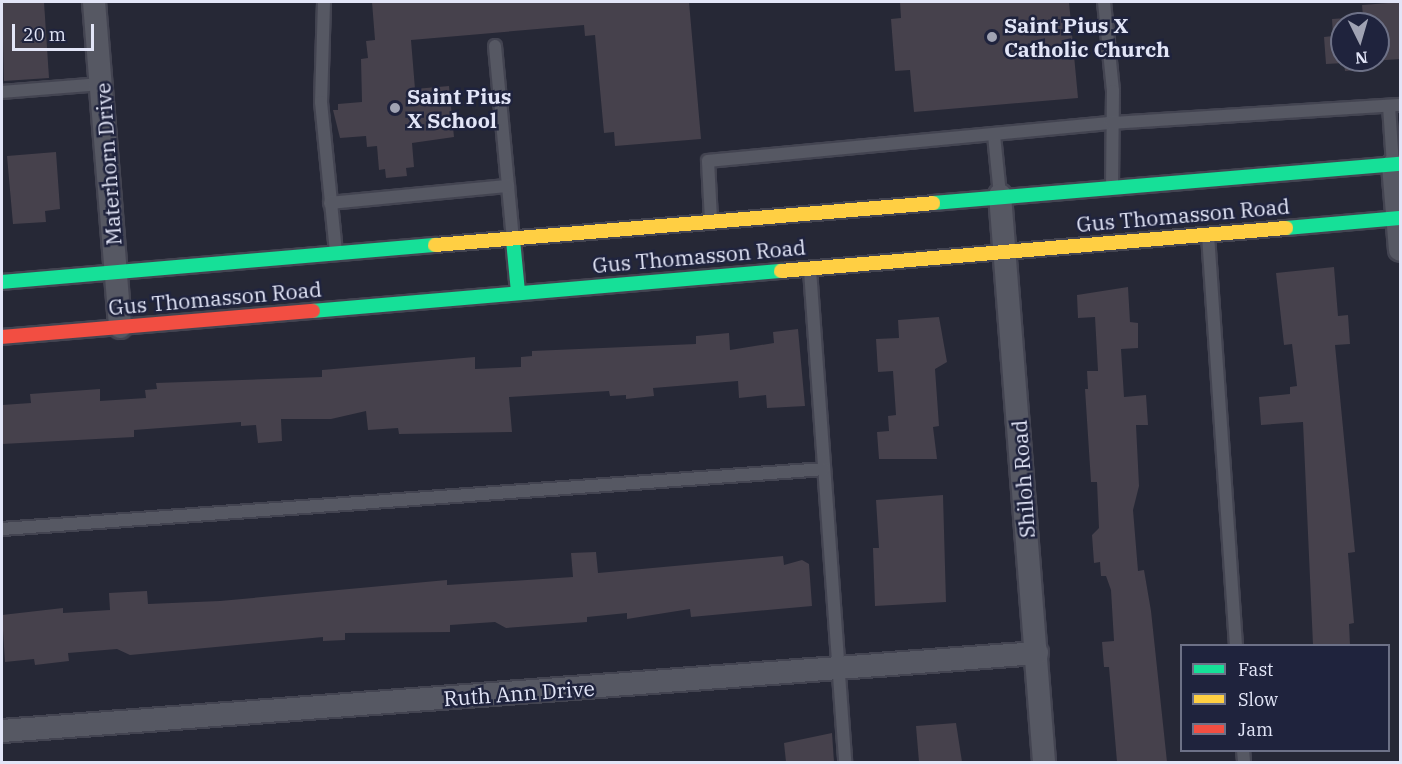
<!DOCTYPE html>
<html>
<head>
<meta charset="utf-8">
<style>
	body { margin:0 }
	#map { position:relative; width:1402px; height:764px; overflow:hidden; background:#262836; font-family:"IBM Plex Serif",serif }
	div>[style] { position:absolute }
	.building>* { inset:0; background:#46414c }
	.roads { filter:drop-shadow(2px 0 #434451) drop-shadow(-2px 0 #434451) drop-shadow(0 2px #434451) drop-shadow(0 -2px #434451) }
	.lane>* { height:12px; margin:-6px; padding:0 6px; transform-origin:6px; border-radius:6px; background:#565863 }
	.street>* { height:22px; margin:-11px; padding:0 11px; transform-origin:11px; border-radius:11px; background:#565863 }
	.fast>* { height:14px; margin:-7px; padding:0 7px; transform-origin:7px; border-radius:7px; background:#16e098 }
	.slow>* { height:14px; margin:-7px; padding:0 7px; transform-origin:7px; border-radius:7px; background:#ffcf43 }
	.jam>* { height:14px; margin:-7px; padding:0 7px; transform-origin:7px; border-radius:7px; background:#f24e42 }
	.dots>* { width:16px; height:16px; translate:-50% -50%; box-sizing:border-box; border:3px solid #1f233d; border-radius:50% }
	span { translate:-50% -50%; white-space:nowrap; text-align:center; line-height:1.15; -webkit-text-stroke:5px #1f233d; paint-order:stroke }
	.poi-label { font-size:21px; color:#e2e5f7; font-weight:700 }
	.left { translate:0 -50%; text-align:left }
	.street-label { font-size:21px; color:#e2e5f7 }
	.frame { position:absolute; inset:0; border:3px solid #e2e5f7; pointer-events:none }
	.legend { position:absolute; left:1180px; top:644px; width:210px; height:108px; box-sizing:border-box; background:#1f233d; border:2px solid #6d7187; margin:0; padding:8px 10px; list-style:none; font-size:18px; color:#e2e5f7 }
	.legend li { display:flex; align-items:center; gap:12px; height:30px }
	.legend b { width:30px; border:2px solid #6d7187 }
	.north { position:absolute; left:1330px; top:12px; width:60px; height:60px; box-sizing:border-box; background:#1f233d; border:2px solid #6d7187; border-radius:50%; rotate:175deg; font-size:16px; font-weight:700; line-height:24px; text-align:center; color:#e2e5f7 }
	.north::after { content:''; display:block; margin:auto; width:21px; height:27px; background:#a0a3b3; clip-path:polygon(50% 0,100% 100%,50% 72%,0 100%) }
	.scale { position:absolute; left:12px; top:24px; width:82px; height:27px; box-sizing:border-box; border:3px solid #e2e5f7; border-top:0; padding-left:8px; font-size:18px; line-height:21px; white-space:nowrap; color:#e2e5f7; -webkit-text-stroke:4px #1f233d; paint-order:stroke }
</style>
</head>
<body>
<div id="map">
	<div class="building">
		<i style="clip-path:polygon(2px 2px,44px 2px,49px 78px,4px 81px)"></i>
		<i style="clip-path:polygon(372px 2px,689px 2px,701px 139px,615px 146px,614px 132px,604px 133px,595px 35px,585px 36px,584px 25px,411px 40px,415px 89px,449px 86px,454px 137px,412px 143px,414px 167px,406px 168px,407px 176px,386px 178px,385px 169px,379px 170px,377px 146px,367px 147px,366px 136px,340px 138px,333px 110px,338px 110px,338px 104px,362px 102px,361px 59px,368px 58px,366px 41px,375px 40px)"></i>
		<i style="clip-path:polygon(900px 2px,1069px 2px,1078px 98px,914px 112px,910px 70px,895px 71px,891px 19px,901px 18px)"></i>
		<i style="clip-path:polygon(evenodd,1401px 2px,1401px 59px,1371px 61px,1372px 69px,1345px 71px,1344px 63px,1326px 64px,1324px 37px,1333px 36px,1332px 19px,1363px 17px,1362px 5px,1401px 2px,1342px 24px,1378px 24px,1378px 60px,1342px 60px,1342px 24px)"></i>
		<i style="clip-path:polygon(56px 152px,60px 209px,45px 211px,46px 222px,13px 224px,7px 156px)"></i>
		<i style="clip-path:polygon(1334px 267px,1338px 316px,1348px 315px,1350px 344px,1335px 345px,1355px 552px,1348px 553px,1354px 623px,1349px 624px,1350px 645px,1313px 645px,1303px 422px,1261px 425px,1259px 397px,1290px 394px,1290px 387px,1297px 386px,1292px 344px,1284px 345px,1276px 273px)"></i>
		<i style="clip-path:polygon(1128px 287px,1130px 322px,1138px 323px,1138px 348px,1121px 349px,1124px 397px,1146px 395px,1148px 425px,1136px 425px,1139px 486px,1133px 510px,1138px 571px,1144px 570px,1151px 611px,1167px 762px,1117px 762px,1109px 667px,1104px 667px,1102px 642px,1114px 641px,1111px 590px,1106px 576px,1101px 576px,1100px 562px,1094px 563px,1092px 535px,1099px 528px,1097px 482px,1091px 482px,1085px 389px,1088px 389px,1087px 371px,1098px 371px,1095px 317px,1078px 318px,1077px 295px)"></i>
		<i style="clip-path:polygon(939px 317px,947px 362px,935px 369px,939px 426px,933px 427px,937px 459px,879px 459px,877px 432px,889px 431px,888px 416px,896px 415px,893px 371px,878px 372px,876px 339px,899px 338px,898px 320px)"></i>
		<i style="clip-path:polygon(798px 329px,805px 406px,767px 408px,766px 395px,739px 398px,738px 381px,653px 388px,654px 396px,626px 399px,626px 395px,610px 396px,609px 391px,509px 397px,512px 432px,399px 434px,398px 428px,368px 430px,366px 411px,331px 419px,281px 419px,282px 441px,258px 443px,256px 425px,241px 426px,241px 422px,134px 430px,134px 437px,2px 444px,2px 405px,31px 403px,30px 394px,100px 389px,100px 401px,146px 398px,145px 390px,157px 389px,156px 383px,322px 377px,322px 370px,475px 357px,475px 369px,521px 367px,521px 357px,532px 356px,532px 351px,696px 344px,696px 336px,729px 333px,730px 350px,774px 343px,773px 332px)"></i>
		<i style="clip-path:polygon(943px 495px,946px 602px,875px 606px,873px 548px,879px 548px,876px 500px)"></i>
		<i style="clip-path:polygon(596px 552px,598px 573px,783px 556px,784px 565px,802px 560px,809px 564px,812px 606px,691px 617px,690px 609px,627px 619px,627px 613px,587px 617px,587px 622px,506px 628px,495px 622px,450px 625px,450px 632px,345px 633px,345px 640px,323px 641px,323px 637px,130px 655px,117px 649px,68px 653px,69px 661px,35px 665px,34px 659px,5px 662px,2px 615px,63px 608px,63px 613px,110px 610px,109px 593px,147px 591px,148px 604px,220px 601px,447px 580px,447px 585px,573px 577px,571px 553px)"></i>
		<i style="clip-path:polygon(956px 723px,962px 762px,919px 762px,916px 726px)"></i>
		<i style="clip-path:polygon(832px 733px,834px 762px,786px 762px,784px 743px)"></i>
	</div>
	<div class="roads">
		<div class="lane">
			<i style="left:324px;top:2px;width:100px;rotate:91.7deg"></i>
			<i style="left:321px;top:102px;width:151px;rotate:84.3deg"></i>
			<i style="left:1104px;top:2px;width:89px;rotate:84.2deg"></i>
			<i style="left:1113px;top:91px;width:96px;rotate:90.6deg"></i>
			<i style="left:495px;top:46px;width:194px;rotate:84.7deg"></i>
			<i style="left:2px;top:92px;width:100px;rotate:-4.6deg"></i>
			<i style="left:1389px;top:106px;width:58px;rotate:86.1deg"></i>
			<i style="left:994px;top:135px;width:60px;rotate:84.3deg"></i>
			<i style="left:330px;top:203px;width:179px;rotate:-5.5deg"></i>
			<i style="left:711px;top:220px;width:59px;rotate:-92.9deg"></i>
			<i style="left:708px;top:161px;width:405px;rotate:-5.4deg"></i>
			<i style="left:1111px;top:123px;width:290px;rotate:-3.6deg"></i>
			<i style="left:1208px;top:235px;width:412px;rotate:86.1deg"></i>
			<i style="left:810px;top:270px;width:493px;rotate:85.9deg"></i>
			<i style="left:2px;top:529px;width:824px;rotate:-4.17deg"></i>
			<i style="left:1243px;top:750px;width:12px;rotate:85deg"></i>
		</div>
		<div class="street">
			<i style="left:94px;top:2px;width:326px;rotate:85.4deg"></i>
			<i style="left:1393px;top:165px;width:85px;rotate:85.3deg"></i>
			<i style="left:1000px;top:195px;width:569px;rotate:85.56deg"></i>
			<i style="left:2px;top:731px;width:1038px;rotate:-4.31deg"></i>
		</div>
		<div class="fast">
			<i style="left:933px;top:203px;width:469px;rotate:-4.8deg"></i>
			<i style="left:1286px;top:228px;width:114px;rotate:-5deg"></i>
			<i style="left:513px;top:240px;width:52px;rotate:84.5deg"></i>
			<i style="left:2px;top:282px;width:435px;rotate:-4.9deg"></i>
			<i style="left:313px;top:311px;width:470px;rotate:-4.9deg"></i>
		</div>
		<div class="slow">
			<i style="left:435px;top:245px;width:500px;rotate:-4.8deg"></i>
			<i style="left:781px;top:271px;width:507px;rotate:-4.87deg"></i>
		</div>
		<div class="jam">
			<i style="left:2px;top:337px;width:312px;rotate:-4.8deg"></i>
		</div>
	</div>
	<div class="dots">
		<i style="left:992px;top:37px;background:#a0a3b3"></i>
		<i style="left:395px;top:108px;background:#a0a3b3"></i>
	</div>
	<div class="poi-label">
		<span class="left" style="left:1004px;top:37px">Saint Pius X<br>Catholic Church</span>
		<span class="left" style="left:407px;top:108px">Saint Pius<br>X School</span>
	</div>
	<div class="street-label">
		<span style="left:108px;top:164px;rotate:-94deg">Materhorn Drive</span>
		<span style="left:1183px;top:215px;rotate:-5deg">Gus Thomasson Road</span>
		<span style="left:699px;top:256px;rotate:-5deg">Gus Thomasson Road</span>
		<span style="left:215px;top:298px;rotate:-5deg">Gus Thomasson Road</span>
		<span style="left:1023px;top:479px;rotate:-94deg">Shiloh Road</span>
		<span style="left:519px;top:693px;rotate:-4deg">Ruth Ann Drive</span>
	</div>
	<div class="frame"></div>
	<ul class="legend">
	<li><b style="height:8px;background:#16e098"></b>Fast</li>
	<li><b style="height:8px;background:#ffcf43"></b>Slow</li>
	<li><b style="height:8px;background:#f24e42"></b>Jam</li>
	</ul>
	<div class="north">N</div>
	<div class="scale">20 m</div>
</div>
</body>
</html>
